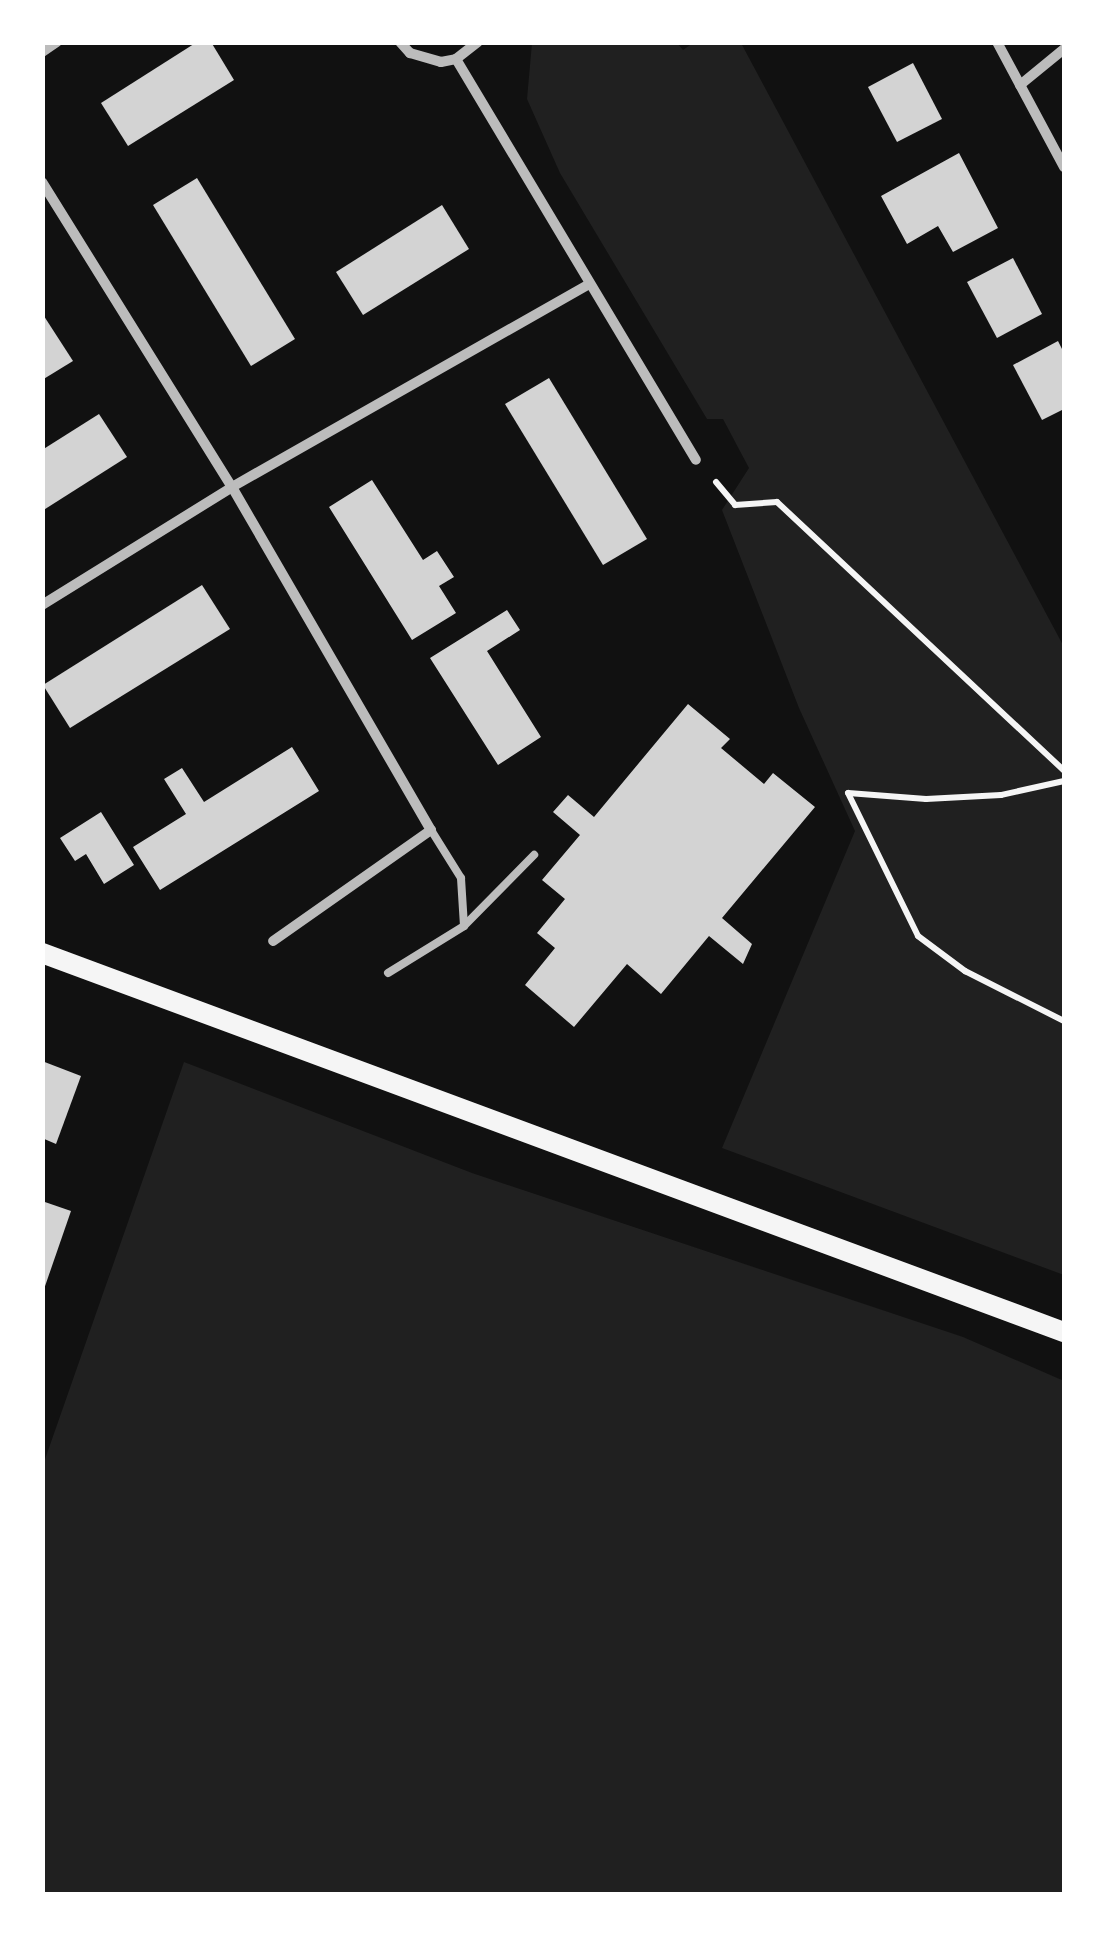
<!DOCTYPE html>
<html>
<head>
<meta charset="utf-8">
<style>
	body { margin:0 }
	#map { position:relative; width:1107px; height:1937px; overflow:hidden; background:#111; font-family:"Source Sans 3",sans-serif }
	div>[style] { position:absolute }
	.green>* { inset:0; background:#202020 }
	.building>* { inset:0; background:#d3d3d3 }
	.path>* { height:6px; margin:-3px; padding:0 3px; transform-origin:3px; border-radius:3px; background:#f5f5f5 }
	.service>* { height:8px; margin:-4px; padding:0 4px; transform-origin:4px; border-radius:4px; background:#bcbcbc }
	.minor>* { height:10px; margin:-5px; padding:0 5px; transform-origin:5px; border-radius:5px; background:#bcbcbc }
	.secondary>* { height:20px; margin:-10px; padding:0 10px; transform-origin:10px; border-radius:10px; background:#f5f5f5 }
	span { translate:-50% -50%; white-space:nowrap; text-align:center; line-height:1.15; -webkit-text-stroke:10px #fff; paint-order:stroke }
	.frame { position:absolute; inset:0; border:45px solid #fff; pointer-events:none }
</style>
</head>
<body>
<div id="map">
	<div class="green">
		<i style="clip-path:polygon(532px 43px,677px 43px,683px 50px,693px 43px,741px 43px,1064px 647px,1064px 1275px,722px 1148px,855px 831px,799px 708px,722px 510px,749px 468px,723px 419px,707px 419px,560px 173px,527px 99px)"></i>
		<i style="clip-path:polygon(184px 1062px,472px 1173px,963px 1337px,1064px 1381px,1064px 1894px,43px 1894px,43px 1465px)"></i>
	</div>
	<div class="building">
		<i style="clip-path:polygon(197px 42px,211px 42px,234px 80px,128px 146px,101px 103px)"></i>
		<i style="clip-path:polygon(913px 63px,942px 119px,897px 142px,868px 87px)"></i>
		<i style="clip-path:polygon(959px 153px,998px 228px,953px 252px,938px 226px,907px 244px,881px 196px)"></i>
		<i style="clip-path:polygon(197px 178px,295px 339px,251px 366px,153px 205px)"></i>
		<i style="clip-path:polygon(442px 205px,469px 249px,363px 315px,336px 272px)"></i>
		<i style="clip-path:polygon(1013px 258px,1042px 314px,997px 338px,967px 282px)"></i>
		<i style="clip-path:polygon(42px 313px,73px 361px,42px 380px)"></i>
		<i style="clip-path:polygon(1058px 341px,1064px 353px,1064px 409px,1042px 420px,1013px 365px)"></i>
		<i style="clip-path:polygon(549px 378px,647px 539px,603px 565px,505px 404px)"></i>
		<i style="clip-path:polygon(99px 414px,127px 457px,42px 511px,42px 450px)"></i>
		<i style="clip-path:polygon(372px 480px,423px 560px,437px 551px,454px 577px,439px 586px,456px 613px,412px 640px,329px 507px)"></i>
		<i style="clip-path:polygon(202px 585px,230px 629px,70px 728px,43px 685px)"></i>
		<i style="clip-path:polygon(507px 610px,520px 630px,487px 651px,541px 737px,498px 765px,430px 658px)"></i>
		<i style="clip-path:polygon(688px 704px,730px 739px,721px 748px,764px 784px,773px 773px,815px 807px,722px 918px,752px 944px,743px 964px,709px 936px,661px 994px,627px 964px,574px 1027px,525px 985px,555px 948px,537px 933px,565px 899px,542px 880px,580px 835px,553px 812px,568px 795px,594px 817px)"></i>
		<i style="clip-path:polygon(292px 747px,319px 791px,160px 890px,133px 847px,186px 814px,164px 779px,182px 768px,204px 802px)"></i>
		<i style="clip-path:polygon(101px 812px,134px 865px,104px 884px,86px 854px,75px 861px,60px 838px)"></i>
		<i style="clip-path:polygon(42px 1061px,81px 1076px,56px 1144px,42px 1138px)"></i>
		<i style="clip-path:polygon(42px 1201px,71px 1211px,43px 1292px,42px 1292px)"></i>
	</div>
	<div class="path">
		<i style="left:716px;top:482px;width:30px;rotate:50deg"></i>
		<i style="left:735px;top:505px;width:42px;rotate:-4.1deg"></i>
		<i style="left:777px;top:502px;width:393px;rotate:43.1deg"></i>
		<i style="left:1064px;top:781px;width:65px;rotate:167.5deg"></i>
		<i style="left:1001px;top:795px;width:75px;rotate:176.9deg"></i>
		<i style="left:926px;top:799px;width:78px;rotate:-175.6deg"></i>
		<i style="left:848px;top:793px;width:159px;rotate:63.9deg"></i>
		<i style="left:918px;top:936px;width:59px;rotate:36.7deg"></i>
		<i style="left:965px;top:971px;width:111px;rotate:26.8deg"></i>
	</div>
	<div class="service">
		<i style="left:464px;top:926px;width:100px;rotate:-45.4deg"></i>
		<i style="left:388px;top:973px;width:89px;rotate:-31.7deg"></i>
		<i style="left:464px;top:926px;width:48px;rotate:-93.6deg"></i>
		<i style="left:461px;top:878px;width:57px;rotate:-122deg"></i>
	</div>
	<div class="minor">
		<i style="left:400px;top:42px;width:15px;rotate:48deg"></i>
		<i style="left:410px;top:53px;width:32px;rotate:16deg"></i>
		<i style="left:441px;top:62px;width:15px;rotate:-11deg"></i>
		<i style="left:456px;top:59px;width:28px;rotate:-38deg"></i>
		<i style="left:997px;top:42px;width:142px;rotate:61.8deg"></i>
		<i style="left:42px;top:52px;width:18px;rotate:-34deg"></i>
		<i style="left:456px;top:59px;width:467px;rotate:59.1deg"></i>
		<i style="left:1020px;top:85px;width:57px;rotate:-39.3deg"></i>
		<i style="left:42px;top:182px;width:359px;rotate:58.1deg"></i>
		<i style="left:232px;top:487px;width:397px;rotate:59.9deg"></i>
		<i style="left:431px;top:830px;width:193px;rotate:144.9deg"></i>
		<i style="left:42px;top:605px;width:224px;rotate:-31.8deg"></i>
		<i style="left:232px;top:487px;width:411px;rotate:-29.6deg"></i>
	</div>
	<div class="secondary">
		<i style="left:42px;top:953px;width:1090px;rotate:20.35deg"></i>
	</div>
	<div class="frame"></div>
</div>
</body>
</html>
